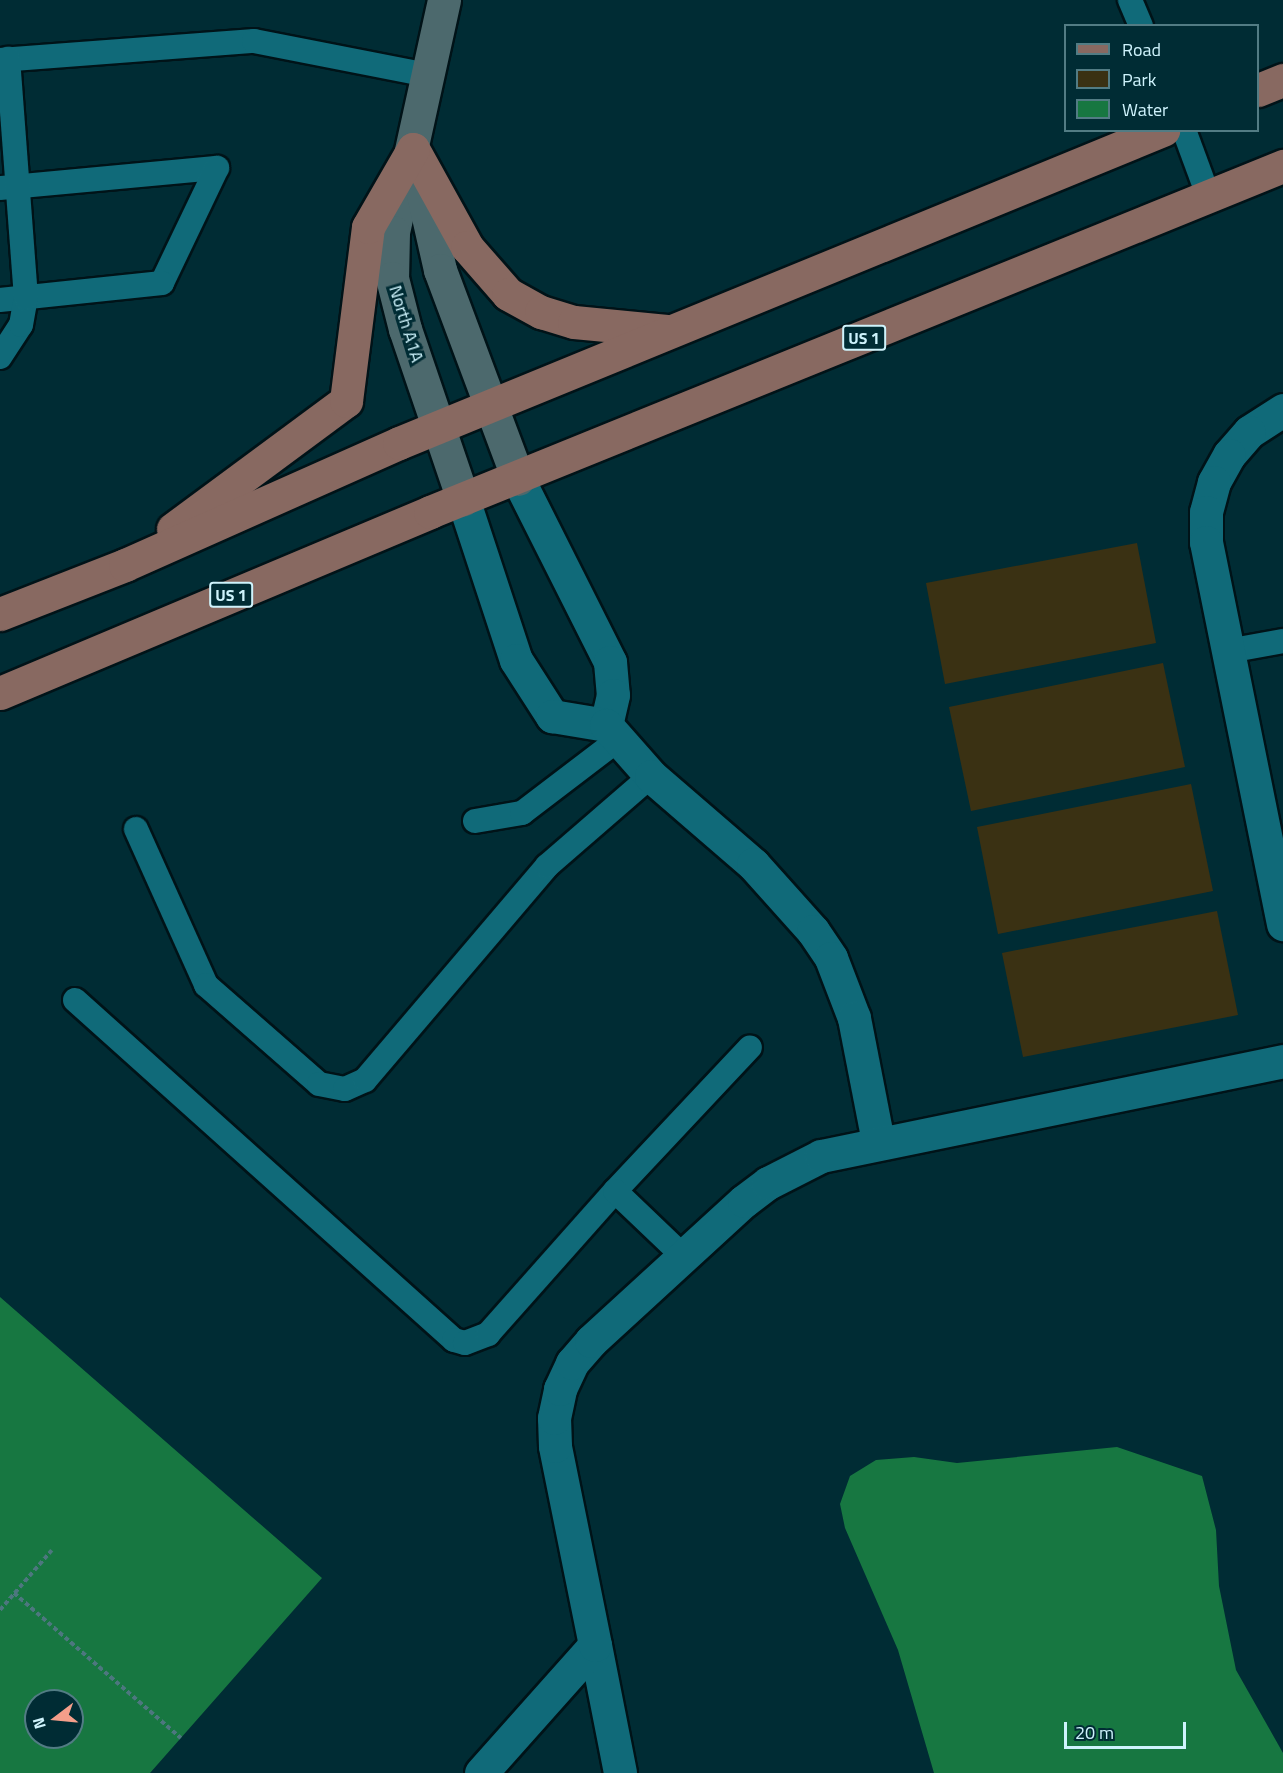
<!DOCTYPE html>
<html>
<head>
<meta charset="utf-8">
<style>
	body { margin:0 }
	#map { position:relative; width:1283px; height:1773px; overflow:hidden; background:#002c34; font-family:"Titillium Web",sans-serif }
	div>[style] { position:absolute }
	.green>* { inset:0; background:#3a3113 }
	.water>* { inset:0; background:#177741 }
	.path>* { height:4px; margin-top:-2px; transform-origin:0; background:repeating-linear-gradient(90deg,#4d777f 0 4.5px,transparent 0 7.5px) }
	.roads { filter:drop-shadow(2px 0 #001318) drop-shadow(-2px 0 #001318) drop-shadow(0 2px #001318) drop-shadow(0 -2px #001318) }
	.lane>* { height:24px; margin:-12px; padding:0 12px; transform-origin:12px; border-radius:12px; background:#106a79 }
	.street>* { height:33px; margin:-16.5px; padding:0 16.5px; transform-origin:16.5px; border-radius:16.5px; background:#106a79 }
	.secondary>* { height:33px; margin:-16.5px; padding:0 16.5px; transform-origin:16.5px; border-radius:16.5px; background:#4c696d }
	.primary>* { height:33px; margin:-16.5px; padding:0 16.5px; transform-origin:16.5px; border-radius:16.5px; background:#886961 }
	span { translate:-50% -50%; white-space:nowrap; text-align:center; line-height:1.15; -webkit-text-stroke:6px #002c34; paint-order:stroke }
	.shield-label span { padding:2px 4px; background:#002c34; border:2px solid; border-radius:4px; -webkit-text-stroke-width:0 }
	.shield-label { font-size:16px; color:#cef3fc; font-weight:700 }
	.street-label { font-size:18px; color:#cef3fc }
	.legend { position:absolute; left:1064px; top:24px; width:195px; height:108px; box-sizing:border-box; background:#002c34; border:2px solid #527c84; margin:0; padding:8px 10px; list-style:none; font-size:18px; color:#cef3fc }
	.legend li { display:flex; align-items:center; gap:12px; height:30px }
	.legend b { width:30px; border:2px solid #527c84 }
	.north { position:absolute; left:24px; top:1689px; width:60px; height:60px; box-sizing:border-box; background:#002c34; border:2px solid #527c84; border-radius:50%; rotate:254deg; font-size:16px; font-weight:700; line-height:24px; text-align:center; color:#cef3fc }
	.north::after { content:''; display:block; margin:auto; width:21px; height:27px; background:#f49e8a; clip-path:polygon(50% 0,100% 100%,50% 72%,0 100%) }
	.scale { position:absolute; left:1064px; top:1722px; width:122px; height:27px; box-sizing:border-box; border:3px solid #cef3fc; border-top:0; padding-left:8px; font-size:18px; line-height:21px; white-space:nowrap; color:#cef3fc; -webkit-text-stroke:4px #002c34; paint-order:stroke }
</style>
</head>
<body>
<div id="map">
	<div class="green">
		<i style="clip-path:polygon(1137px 543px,1156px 643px,945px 684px,926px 583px)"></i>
		<i style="clip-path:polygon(1163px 663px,1185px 767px,971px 811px,949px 707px)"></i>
		<i style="clip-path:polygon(1191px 784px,1213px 891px,998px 934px,977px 827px)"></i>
		<i style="clip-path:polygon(1217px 911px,1238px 1015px,1023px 1057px,1002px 953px)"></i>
	</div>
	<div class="water">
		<i style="clip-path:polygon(evenodd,0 1297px,322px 1578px,150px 1773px,0 1773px,0 1297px,36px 1701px,72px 1701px,72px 1737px,36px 1737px,36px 1701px)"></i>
		<i style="clip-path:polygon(1117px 1447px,1202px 1476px,1216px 1530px,1219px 1586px,1236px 1670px,1283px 1753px,1283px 1773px,934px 1773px,898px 1650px,845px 1528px,840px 1504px,850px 1476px,876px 1460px,914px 1457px,957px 1463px)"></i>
	</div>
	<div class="path">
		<i style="left:14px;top:1593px;width:221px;rotate:41deg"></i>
		<i style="left:0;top:1610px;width:79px;rotate:-49.1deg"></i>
	</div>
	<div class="roads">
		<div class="lane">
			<i style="left:1130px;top:0;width:28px;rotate:67deg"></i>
			<i style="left:0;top:60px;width:255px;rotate:-4.3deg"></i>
			<i style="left:254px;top:41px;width:177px;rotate:11.1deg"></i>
			<i style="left:1184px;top:130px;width:72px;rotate:69.8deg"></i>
			<i style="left:0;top:188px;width:218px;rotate:-5.3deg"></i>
			<i style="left:217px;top:168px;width:127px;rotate:115.6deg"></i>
			<i style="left:162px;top:283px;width:163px;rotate:174deg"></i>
			<i style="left:0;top:357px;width:38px;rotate:-57deg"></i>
			<i style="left:21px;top:325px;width:27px;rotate:-80deg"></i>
			<i style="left:26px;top:298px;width:240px;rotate:-94.3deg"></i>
			<i style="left:1228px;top:651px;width:56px;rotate:-10.3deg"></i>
			<i style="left:475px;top:821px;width:48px;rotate:-9.7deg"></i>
			<i style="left:522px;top:813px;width:122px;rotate:-37.3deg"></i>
			<i style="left:136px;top:829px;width:171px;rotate:65.8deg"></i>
			<i style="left:206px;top:985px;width:150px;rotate:41.2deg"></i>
			<i style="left:319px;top:1084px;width:26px;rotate:11deg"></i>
			<i style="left:345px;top:1089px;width:22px;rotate:-24deg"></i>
			<i style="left:365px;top:1080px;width:281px;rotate:-49.6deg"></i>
			<i style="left:547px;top:866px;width:138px;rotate:-40.9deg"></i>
			<i style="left:75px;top:1000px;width:509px;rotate:41.9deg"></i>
			<i style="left:454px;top:1340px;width:11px;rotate:15deg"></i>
			<i style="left:465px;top:1343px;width:25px;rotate:-21deg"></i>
			<i style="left:488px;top:1334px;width:191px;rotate:-48.4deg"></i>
			<i style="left:615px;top:1191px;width:197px;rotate:-46.8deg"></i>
			<i style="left:615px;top:1191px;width:94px;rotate:43.7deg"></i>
		</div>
		<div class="street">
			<i style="left:1283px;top:410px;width:40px;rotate:147.1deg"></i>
			<i style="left:1249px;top:432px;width:30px;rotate:131deg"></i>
			<i style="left:1229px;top:455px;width:31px;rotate:119deg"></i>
			<i style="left:1214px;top:482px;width:31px;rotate:105deg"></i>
			<i style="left:1206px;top:512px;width:30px;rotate:90deg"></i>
			<i style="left:1206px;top:542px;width:390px;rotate:78.6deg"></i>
			<i style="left:518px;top:479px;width:205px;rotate:63.3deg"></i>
			<i style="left:610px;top:662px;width:33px;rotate:85deg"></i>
			<i style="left:613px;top:695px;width:31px;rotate:103deg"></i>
			<i style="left:463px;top:499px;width:169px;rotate:71.8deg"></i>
			<i style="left:516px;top:660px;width:67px;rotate:57.3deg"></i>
			<i style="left:552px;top:716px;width:55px;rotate:9.5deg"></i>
			<i style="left:606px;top:725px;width:68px;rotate:48.6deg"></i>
			<i style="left:651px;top:776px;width:135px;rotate:40.8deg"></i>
			<i style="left:753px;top:864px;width:90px;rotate:48.2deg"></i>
			<i style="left:813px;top:931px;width:32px;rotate:56deg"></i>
			<i style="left:831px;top:958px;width:64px;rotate:69deg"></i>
			<i style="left:854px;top:1018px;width:126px;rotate:79deg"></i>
			<i style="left:595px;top:1645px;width:130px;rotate:78.9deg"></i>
			<i style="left:481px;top:1773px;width:171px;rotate:-48.3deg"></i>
			<i style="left:595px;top:1645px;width:203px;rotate:-101.4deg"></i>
			<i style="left:555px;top:1446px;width:28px;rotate:-92deg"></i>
			<i style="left:554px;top:1418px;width:30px;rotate:-78deg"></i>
			<i style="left:560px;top:1389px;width:29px;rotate:-65deg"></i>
			<i style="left:572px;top:1363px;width:29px;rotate:-49deg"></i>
			<i style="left:591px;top:1341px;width:207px;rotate:-42.5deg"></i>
			<i style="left:744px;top:1201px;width:30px;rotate:-37deg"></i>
			<i style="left:768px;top:1183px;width:59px;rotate:-27deg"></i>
			<i style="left:821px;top:1156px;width:472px;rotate:-11.6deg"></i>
		</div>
		<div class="secondary">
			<i style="left:444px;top:0;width:238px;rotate:102.4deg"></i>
			<i style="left:393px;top:232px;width:46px;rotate:91.2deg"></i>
			<i style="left:392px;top:278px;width:53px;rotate:75.7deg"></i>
			<i style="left:405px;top:329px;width:180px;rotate:71.2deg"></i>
			<i style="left:415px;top:159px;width:114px;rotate:77.3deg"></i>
			<i style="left:440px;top:270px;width:223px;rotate:69.5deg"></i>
		</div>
		<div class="primary">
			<i style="left:1258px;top:90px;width:27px;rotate:-22deg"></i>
			<i style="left:413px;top:149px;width:112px;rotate:61.1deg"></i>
			<i style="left:467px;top:247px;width:62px;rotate:48.9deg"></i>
			<i style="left:508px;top:294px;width:38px;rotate:29deg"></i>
			<i style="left:541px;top:312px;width:34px;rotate:17deg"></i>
			<i style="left:574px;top:322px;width:93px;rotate:5.5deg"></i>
			<i style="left:173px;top:529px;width:215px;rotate:-36.5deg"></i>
			<i style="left:346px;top:401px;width:175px;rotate:-82.8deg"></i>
			<i style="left:368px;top:227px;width:90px;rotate:-60deg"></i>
			<i style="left:0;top:614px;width:134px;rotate:-21.4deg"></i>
			<i style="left:125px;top:565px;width:300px;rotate:-24deg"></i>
			<i style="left:399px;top:443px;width:826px;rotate:-22.28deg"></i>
			<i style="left:0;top:693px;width:467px;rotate:-22.8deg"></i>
			<i style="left:430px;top:512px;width:921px;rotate:-22.08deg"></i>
		</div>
	</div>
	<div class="shield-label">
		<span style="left:864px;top:338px">US 1</span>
		<span style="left:231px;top:595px">US 1</span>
	</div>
	<div class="street-label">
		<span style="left:406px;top:324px;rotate:73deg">North A1A</span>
	</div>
	<ul class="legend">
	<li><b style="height:8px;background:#886961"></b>Road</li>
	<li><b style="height:16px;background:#3a3113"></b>Park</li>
	<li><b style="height:16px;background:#177741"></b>Water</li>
	</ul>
	<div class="north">N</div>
	<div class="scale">20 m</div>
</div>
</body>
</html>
